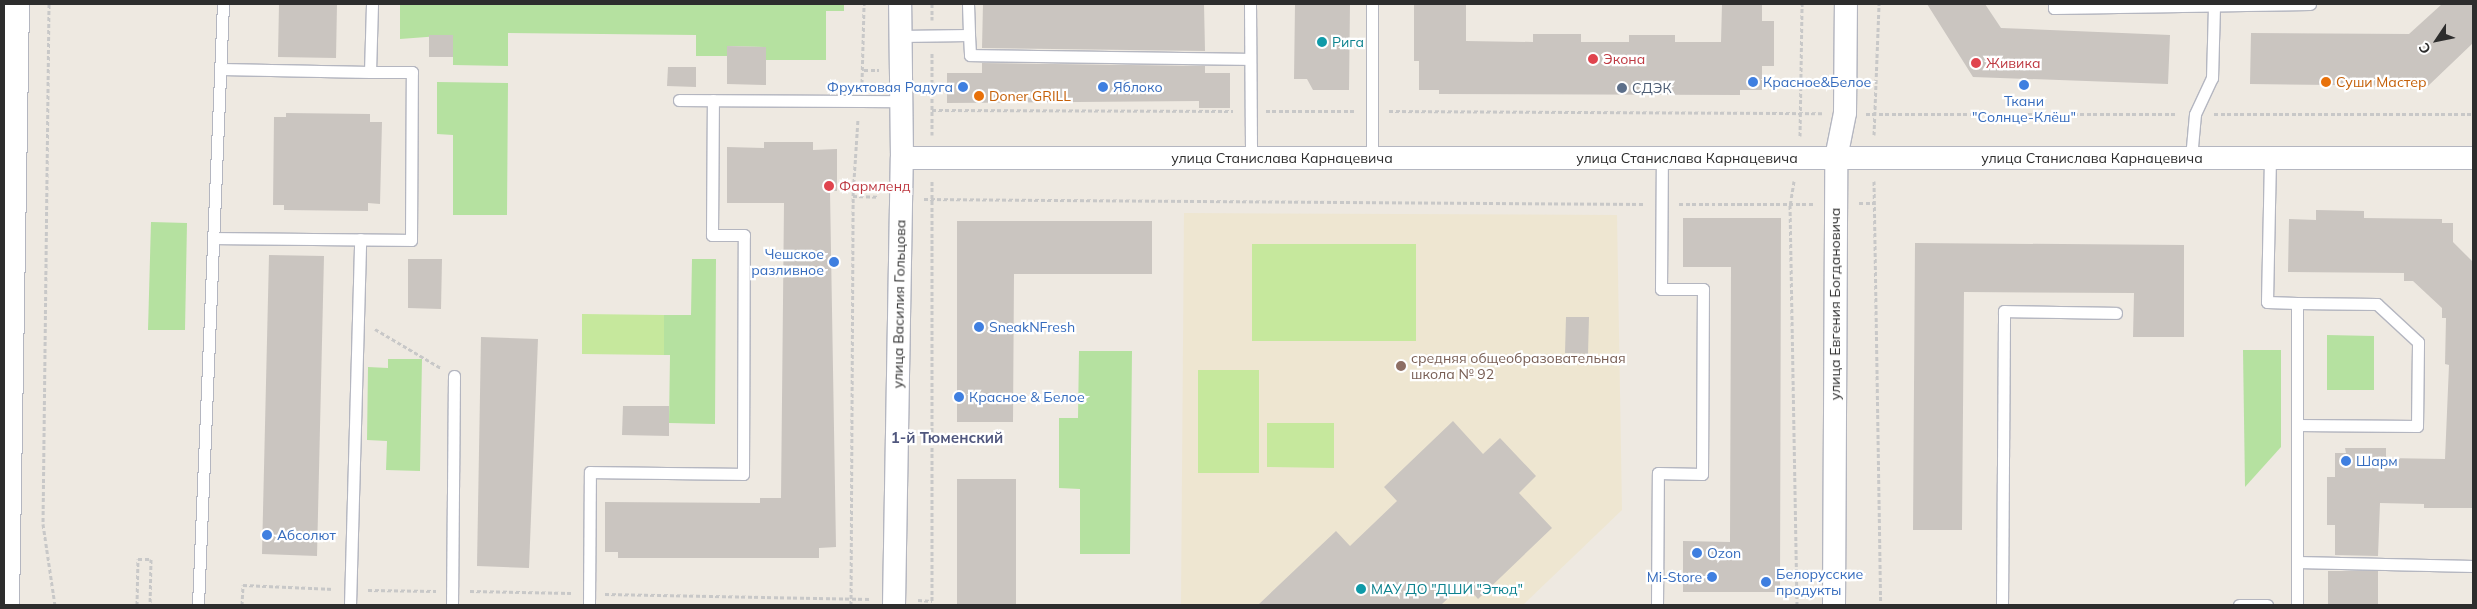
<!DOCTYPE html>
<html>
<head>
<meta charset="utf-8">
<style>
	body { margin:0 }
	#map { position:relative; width:2477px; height:609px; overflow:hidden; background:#eee9e1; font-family:Mulish,sans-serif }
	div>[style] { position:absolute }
	.education>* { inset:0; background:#eee6d1 }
	.green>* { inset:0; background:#b5e1a0 }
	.pitch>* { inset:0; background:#c6e89d }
	.building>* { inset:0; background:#cac5c0 }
	.path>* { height:3px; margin-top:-1.5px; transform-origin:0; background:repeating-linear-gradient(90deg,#c8c8c8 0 4px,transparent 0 6.5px) }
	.roads { filter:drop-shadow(1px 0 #b4b6c0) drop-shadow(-1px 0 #b4b6c0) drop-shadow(0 1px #b4b6c0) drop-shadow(0 -1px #b4b6c0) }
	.service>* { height:11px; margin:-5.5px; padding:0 5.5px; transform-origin:5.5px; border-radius:5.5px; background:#fff }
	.minor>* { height:22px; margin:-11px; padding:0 11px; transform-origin:11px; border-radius:11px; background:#fff }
	.secondary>* { height:28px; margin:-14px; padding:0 14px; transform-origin:14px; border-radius:14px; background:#fff }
	.dots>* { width:14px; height:14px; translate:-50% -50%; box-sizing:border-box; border:2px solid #fff; border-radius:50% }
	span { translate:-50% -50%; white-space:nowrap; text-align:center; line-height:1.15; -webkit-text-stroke:4.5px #fff; paint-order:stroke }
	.culture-label { font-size:14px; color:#0d838f }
	.left { translate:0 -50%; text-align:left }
	.health-label { font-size:14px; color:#be3a42 }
	.shop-label { font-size:14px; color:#366cbe }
	.right { translate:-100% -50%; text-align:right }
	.food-label { font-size:14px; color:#c56008 }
	.service-label { font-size:14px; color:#4e5e75 }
	.street-label { font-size:14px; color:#2d2d2d }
	.education-label { font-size:14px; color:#785e54 }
	.neighbourhood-label { font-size:15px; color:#4f567d; font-weight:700 }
	.frame { position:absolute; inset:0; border:5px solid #2d2d2d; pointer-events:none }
	.north { position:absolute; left:2412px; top:15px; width:50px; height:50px; -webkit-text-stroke:4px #fff; paint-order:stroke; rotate:236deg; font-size:14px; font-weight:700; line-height:20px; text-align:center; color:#2d2d2d }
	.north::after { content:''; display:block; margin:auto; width:18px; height:22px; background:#2d2d2d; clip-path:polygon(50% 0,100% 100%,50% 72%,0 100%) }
</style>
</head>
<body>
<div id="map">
	<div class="education">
		<i style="clip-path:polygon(1184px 213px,1617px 215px,1622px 510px,1523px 605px,1181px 605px)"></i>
	</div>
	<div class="green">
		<i style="clip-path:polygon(400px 4px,844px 4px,844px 11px,826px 11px,826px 60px,766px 60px,766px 47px,727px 46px,727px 56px,696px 56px,696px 35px,508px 33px,508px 66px,453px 65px,453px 35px,400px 39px)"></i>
		<i style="clip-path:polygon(437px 82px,508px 83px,507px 215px,453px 215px,453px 135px,437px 134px)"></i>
		<i style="clip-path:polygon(151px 222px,187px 223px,185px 330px,148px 330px)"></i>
		<i style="clip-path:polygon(692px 259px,716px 259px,715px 424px,669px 423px,670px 355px,664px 355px,664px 315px,691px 315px)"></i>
		<i style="clip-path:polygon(2327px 335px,2374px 336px,2374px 390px,2327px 390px)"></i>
		<i style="clip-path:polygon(2243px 350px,2281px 350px,2281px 447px,2245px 487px)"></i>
		<i style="clip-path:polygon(1079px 351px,1132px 351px,1130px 554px,1080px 554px,1080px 489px,1059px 488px,1059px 418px,1078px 418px)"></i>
		<i style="clip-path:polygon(388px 359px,422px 359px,420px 471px,386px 470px,387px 441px,367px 440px,368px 367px,388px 368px)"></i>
	</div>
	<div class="pitch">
		<i style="clip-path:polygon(1252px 244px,1416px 244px,1416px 341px,1252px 341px)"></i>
		<i style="clip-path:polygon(582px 314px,664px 315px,664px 355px,582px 354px)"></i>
		<i style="clip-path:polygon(1198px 370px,1259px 370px,1259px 473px,1198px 473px)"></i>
		<i style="clip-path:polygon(1267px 423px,1334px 423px,1334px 468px,1267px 467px)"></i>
	</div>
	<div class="building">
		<i style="clip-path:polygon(279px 4px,337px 4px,336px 58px,278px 57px)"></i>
		<i style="clip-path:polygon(983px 4px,1204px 4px,1205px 51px,982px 48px)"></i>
		<i style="clip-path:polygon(1295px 4px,1350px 4px,1349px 90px,1313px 90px,1307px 79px,1294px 79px)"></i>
		<i style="clip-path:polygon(1414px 4px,1466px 4px,1466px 41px,1533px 42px,1533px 34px,1581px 34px,1581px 42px,1629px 42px,1629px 35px,1675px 35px,1675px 42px,1721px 42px,1722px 4px,1762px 4px,1762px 21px,1774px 21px,1774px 66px,1762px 66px,1762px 90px,1740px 90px,1740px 95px,1439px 94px,1439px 90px,1419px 90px,1419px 61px,1414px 61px)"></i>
		<i style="clip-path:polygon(1927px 4px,1985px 4px,2001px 28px,2170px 35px,2168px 84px,1973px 77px)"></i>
		<i style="clip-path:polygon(2442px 4px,2473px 4px,2473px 43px,2428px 86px,2250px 84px,2251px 33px,2409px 34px)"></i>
		<i style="clip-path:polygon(429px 35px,453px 35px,453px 57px,429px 57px)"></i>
		<i style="clip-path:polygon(727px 46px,766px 47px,766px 85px,727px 84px)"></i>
		<i style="clip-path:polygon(982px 63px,1205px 66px,1205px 73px,1230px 73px,1230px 108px,1199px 108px,1199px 101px,947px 103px,947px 73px,982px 73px)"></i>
		<i style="clip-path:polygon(668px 67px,696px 67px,696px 87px,667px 86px)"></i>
		<i style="clip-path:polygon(286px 113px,370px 114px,370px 122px,382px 122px,380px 204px,368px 203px,368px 211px,284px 210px,284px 205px,273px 205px,274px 117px,286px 117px)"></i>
		<i style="clip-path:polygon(764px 142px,813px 142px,813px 150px,837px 149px,837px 191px,830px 191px,836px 547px,819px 548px,819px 558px,618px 558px,618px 552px,605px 552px,605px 502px,760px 503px,760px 498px,781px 498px,784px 203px,727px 203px,727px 147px,764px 148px)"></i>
		<i style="clip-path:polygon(2316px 210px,2364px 211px,2364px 218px,2442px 219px,2442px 223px,2453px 223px,2453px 242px,2473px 262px,2473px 508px,2424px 508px,2424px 504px,2380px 503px,2378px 556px,2335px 555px,2335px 525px,2327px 525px,2327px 477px,2335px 477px,2335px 453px,2346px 453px,2345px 448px,2386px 448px,2386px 458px,2445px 459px,2449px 365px,2445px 364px,2446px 318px,2442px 318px,2442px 308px,2413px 281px,2404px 281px,2404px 273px,2288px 272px,2289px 219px,2316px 220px)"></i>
		<i style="clip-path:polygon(1683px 218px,1781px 218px,1780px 592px,1683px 592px,1683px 541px,1730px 542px,1731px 267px,1683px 267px)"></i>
		<i style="clip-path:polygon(957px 221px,1152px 221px,1152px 274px,1014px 274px,1013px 422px,957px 422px)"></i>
		<i style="clip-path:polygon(1915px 243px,2184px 245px,2184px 337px,2133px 337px,2134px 293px,1964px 292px,1962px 530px,1913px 530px)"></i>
		<i style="clip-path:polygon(269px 255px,324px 256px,317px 556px,262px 554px)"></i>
		<i style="clip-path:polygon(408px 259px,442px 259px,441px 309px,408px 308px)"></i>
		<i style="clip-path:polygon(1566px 317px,1589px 317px,1588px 354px,1565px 353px)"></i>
		<i style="clip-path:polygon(481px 337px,538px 339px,529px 568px,477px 566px)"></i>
		<i style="clip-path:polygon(623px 406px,669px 406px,669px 436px,622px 435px)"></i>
		<i style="clip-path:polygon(1453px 421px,1483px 454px,1500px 438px,1536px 476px,1519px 493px,1552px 528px,1478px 599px,1464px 583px,1441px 605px,1258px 605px,1336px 531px,1350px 546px,1397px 501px,1384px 487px)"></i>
		<i style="clip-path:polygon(957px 479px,1016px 479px,1016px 605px,957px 605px)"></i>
		<i style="clip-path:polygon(2328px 571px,2378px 571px,2378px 605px,2328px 605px)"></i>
	</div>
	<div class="path">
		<i style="left:49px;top:4px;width:520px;rotate:90.66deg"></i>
		<i style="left:43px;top:524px;width:82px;rotate:81.6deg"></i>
		<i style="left:932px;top:4px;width:16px;rotate:90deg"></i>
		<i style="left:864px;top:70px;width:15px"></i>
		<i style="left:862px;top:83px;width:79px;rotate:-88.5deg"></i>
		<i style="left:932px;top:110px;width:301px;rotate:0.2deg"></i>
		<i style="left:1266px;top:111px;width:89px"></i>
		<i style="left:1389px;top:111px;width:434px;rotate:0.3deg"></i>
		<i style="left:1866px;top:114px;width:312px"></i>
		<i style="left:2214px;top:114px;width:259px"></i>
		<i style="left:932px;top:135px;width:82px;rotate:-90deg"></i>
		<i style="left:1874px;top:135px;width:131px;rotate:-87.8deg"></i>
		<i style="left:1800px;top:136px;width:132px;rotate:-89.1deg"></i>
		<i style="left:932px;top:181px;width:424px;rotate:90deg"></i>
		<i style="left:1794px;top:181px;width:24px;rotate:99deg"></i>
		<i style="left:1790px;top:205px;width:400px;rotate:89deg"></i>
		<i style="left:1874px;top:181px;width:424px;rotate:89.1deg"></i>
		<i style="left:853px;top:196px;width:25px;rotate:2deg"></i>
		<i style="left:924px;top:199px;width:721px;rotate:0.4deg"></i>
		<i style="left:1859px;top:203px;width:15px"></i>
		<i style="left:1679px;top:204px;width:134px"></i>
		<i style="left:375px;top:329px;width:77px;rotate:30.6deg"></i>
		<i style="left:368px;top:590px;width:68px;rotate:0.8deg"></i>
		<i style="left:470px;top:591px;width:101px;rotate:1.1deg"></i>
		<i style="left:605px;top:594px;width:266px;rotate:1.1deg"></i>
		<i style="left:918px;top:600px;width:14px;rotate:4deg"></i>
		<i style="left:137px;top:605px;width:46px;rotate:-88.8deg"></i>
		<i style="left:138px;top:559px;width:13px"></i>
		<i style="left:151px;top:559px;width:46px;rotate:91.2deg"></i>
		<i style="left:242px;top:605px;width:20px;rotate:-87deg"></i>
		<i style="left:243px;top:585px;width:91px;rotate:2.5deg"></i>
		<i style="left:851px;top:605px;width:409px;rotate:-89.7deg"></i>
		<i style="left:853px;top:196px;width:77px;rotate:-86.3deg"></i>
		<i style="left:1210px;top:605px;width:9px"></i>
	</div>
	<div class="roads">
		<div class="service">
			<i style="left:968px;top:4px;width:31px;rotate:88deg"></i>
			<i style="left:1250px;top:4px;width:154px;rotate:89.6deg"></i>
			<i style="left:2054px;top:4px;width:4px;rotate:90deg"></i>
			<i style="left:2054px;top:8px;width:256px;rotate:-0.9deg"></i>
			<i style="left:900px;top:36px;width:69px;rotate:-0.8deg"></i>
			<i style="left:969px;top:35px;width:20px;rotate:87deg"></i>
			<i style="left:970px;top:55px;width:280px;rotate:0.8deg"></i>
			<i style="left:221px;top:69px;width:149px;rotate:1.2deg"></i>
			<i style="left:370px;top:72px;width:68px;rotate:-88.3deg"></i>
			<i style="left:679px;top:100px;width:222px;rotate:0.3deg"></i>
			<i style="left:1372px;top:157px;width:153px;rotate:-90deg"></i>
			<i style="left:2191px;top:158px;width:44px;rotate:-84.8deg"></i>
			<i style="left:2195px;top:114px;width:40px;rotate:-65deg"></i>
			<i style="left:2212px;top:78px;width:71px;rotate:-88.4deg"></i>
			<i style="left:2270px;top:158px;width:144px;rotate:91.2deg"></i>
			<i style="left:2267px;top:302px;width:30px;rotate:2deg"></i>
			<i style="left:2297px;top:303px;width:259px;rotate:90deg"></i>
			<i style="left:2297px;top:562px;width:176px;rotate:1.3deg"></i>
			<i style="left:214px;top:238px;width:197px;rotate:0.6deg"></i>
			<i style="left:411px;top:240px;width:168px;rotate:-89.7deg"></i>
			<i style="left:412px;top:72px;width:42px;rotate:180deg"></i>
			<i style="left:2297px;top:425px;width:120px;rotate:0.5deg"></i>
			<i style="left:2417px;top:426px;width:84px;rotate:-89.3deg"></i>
			<i style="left:2418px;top:342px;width:56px;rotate:-137.2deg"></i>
			<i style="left:2377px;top:304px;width:80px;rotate:-179.3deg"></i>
			<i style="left:198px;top:605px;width:602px;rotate:-87.62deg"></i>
			<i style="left:350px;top:605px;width:366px;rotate:-88.4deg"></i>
			<i style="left:452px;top:605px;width:229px;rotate:-89.5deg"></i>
			<i style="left:589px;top:605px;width:133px;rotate:-89.6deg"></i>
			<i style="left:590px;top:472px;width:153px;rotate:0.7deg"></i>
			<i style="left:743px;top:474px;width:239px;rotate:-89.8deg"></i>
			<i style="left:744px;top:235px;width:32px;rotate:180deg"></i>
			<i style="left:712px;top:235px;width:135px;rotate:-89.6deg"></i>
			<i style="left:1657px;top:605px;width:132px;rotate:-89.6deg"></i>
			<i style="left:1658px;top:473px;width:44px;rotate:1.3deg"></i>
			<i style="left:1702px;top:474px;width:185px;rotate:-89.7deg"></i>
			<i style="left:1703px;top:289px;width:42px;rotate:180deg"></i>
			<i style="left:1661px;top:289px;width:131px;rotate:-89.6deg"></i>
			<i style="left:2002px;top:605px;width:294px;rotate:-89.6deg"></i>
			<i style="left:2004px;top:311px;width:112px;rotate:1deg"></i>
			<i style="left:2239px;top:605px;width:28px"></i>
			<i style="left:2297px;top:605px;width:43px;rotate:-90deg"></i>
		</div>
		<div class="minor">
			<i style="left:902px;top:158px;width:1571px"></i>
			<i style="left:894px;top:605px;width:447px;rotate:-89deg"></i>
			<i style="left:902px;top:158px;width:154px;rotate:-90.7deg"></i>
			<i style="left:1834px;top:605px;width:447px;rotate:-89.7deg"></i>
			<i style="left:1836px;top:158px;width:46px;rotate:-78.7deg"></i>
			<i style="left:1845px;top:113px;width:109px;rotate:-89.5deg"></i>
		</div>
		<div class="secondary">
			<i style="left:5px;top:605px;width:601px;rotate:-89.05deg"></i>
		</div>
	</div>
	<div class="dots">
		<i style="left:1322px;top:42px;background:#0f9aa8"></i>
		<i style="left:1593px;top:59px;background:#e0444e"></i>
		<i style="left:1976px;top:63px;background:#e0444e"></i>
		<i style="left:1753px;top:82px;background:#3f7fe0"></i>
		<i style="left:2326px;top:82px;background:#e8710a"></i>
		<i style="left:2024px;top:85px;background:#3f7fe0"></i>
		<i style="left:963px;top:87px;background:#3f7fe0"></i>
		<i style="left:1103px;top:87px;background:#3f7fe0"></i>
		<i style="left:1622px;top:88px;background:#5c6f8a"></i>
		<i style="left:979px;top:96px;background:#e8710a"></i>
		<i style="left:829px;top:186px;background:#e0444e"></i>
		<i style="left:834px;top:262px;background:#3f7fe0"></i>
		<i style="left:979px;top:327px;background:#3f7fe0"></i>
		<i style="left:1401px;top:366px;background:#8d6e63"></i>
		<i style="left:959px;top:397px;background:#3f7fe0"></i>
		<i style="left:2346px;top:461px;background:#3f7fe0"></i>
		<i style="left:267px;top:535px;background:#3f7fe0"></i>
		<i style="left:1697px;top:553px;background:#3f7fe0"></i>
		<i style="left:1712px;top:577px;background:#3f7fe0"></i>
		<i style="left:1766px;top:582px;background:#3f7fe0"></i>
		<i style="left:1361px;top:589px;background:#0f9aa8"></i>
	</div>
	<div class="culture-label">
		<span class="left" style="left:1332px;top:42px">Рига</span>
		<span class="left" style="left:1371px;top:589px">МАУ ДО "ДШИ "Этюд"</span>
	</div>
	<div class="health-label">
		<span class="left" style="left:1603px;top:59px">Экона</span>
		<span class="left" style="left:1986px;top:63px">Живика</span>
		<span class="left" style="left:839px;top:186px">Фармленд</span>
	</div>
	<div class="shop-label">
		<span class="left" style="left:1763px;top:82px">Красное&amp;Белое</span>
		<span class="right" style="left:953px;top:87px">Фруктовая Радуга</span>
		<span class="left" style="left:1113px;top:87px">Яблоко</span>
		<span style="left:2024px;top:109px">Ткани<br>"Солнце-Клёш"</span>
		<span class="right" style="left:824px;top:262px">Чешское<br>разливное</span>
		<span class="left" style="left:989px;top:327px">SneakNFresh</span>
		<span class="left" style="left:969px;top:397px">Красное &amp; Белое</span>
		<span class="left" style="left:2356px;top:461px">Шарм</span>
		<span class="left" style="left:277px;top:535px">Абсолют</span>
		<span class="left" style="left:1707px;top:553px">Ozon</span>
		<span class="left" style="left:1776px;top:582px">Белорусские<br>продукты</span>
		<span class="right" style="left:1702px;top:577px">Mi-Store</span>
	</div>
	<div class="food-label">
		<span class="left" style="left:2336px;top:82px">Суши Мастер</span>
		<span class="left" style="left:989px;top:96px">Doner GRILL</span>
	</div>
	<div class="service-label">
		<span class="left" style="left:1632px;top:88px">СДЭК</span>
	</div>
	<div class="street-label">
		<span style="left:1282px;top:158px">улица Станислава Карнацевича</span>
		<span style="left:1687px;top:158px">улица Станислава Карнацевича</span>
		<span style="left:2092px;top:158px">улица Станислава Карнацевича</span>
		<span style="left:899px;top:304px;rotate:-89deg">улица Василия Гольцова</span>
		<span style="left:1835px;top:304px;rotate:-90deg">улица Евгения Богдановича</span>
	</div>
	<div class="education-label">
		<span class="left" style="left:1411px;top:366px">средняя общеобразовательная<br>школа № 92</span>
	</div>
	<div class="neighbourhood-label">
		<span style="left:947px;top:438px">1-й Тюменский</span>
	</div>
	<div class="frame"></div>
	<div class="north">С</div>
</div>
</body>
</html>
